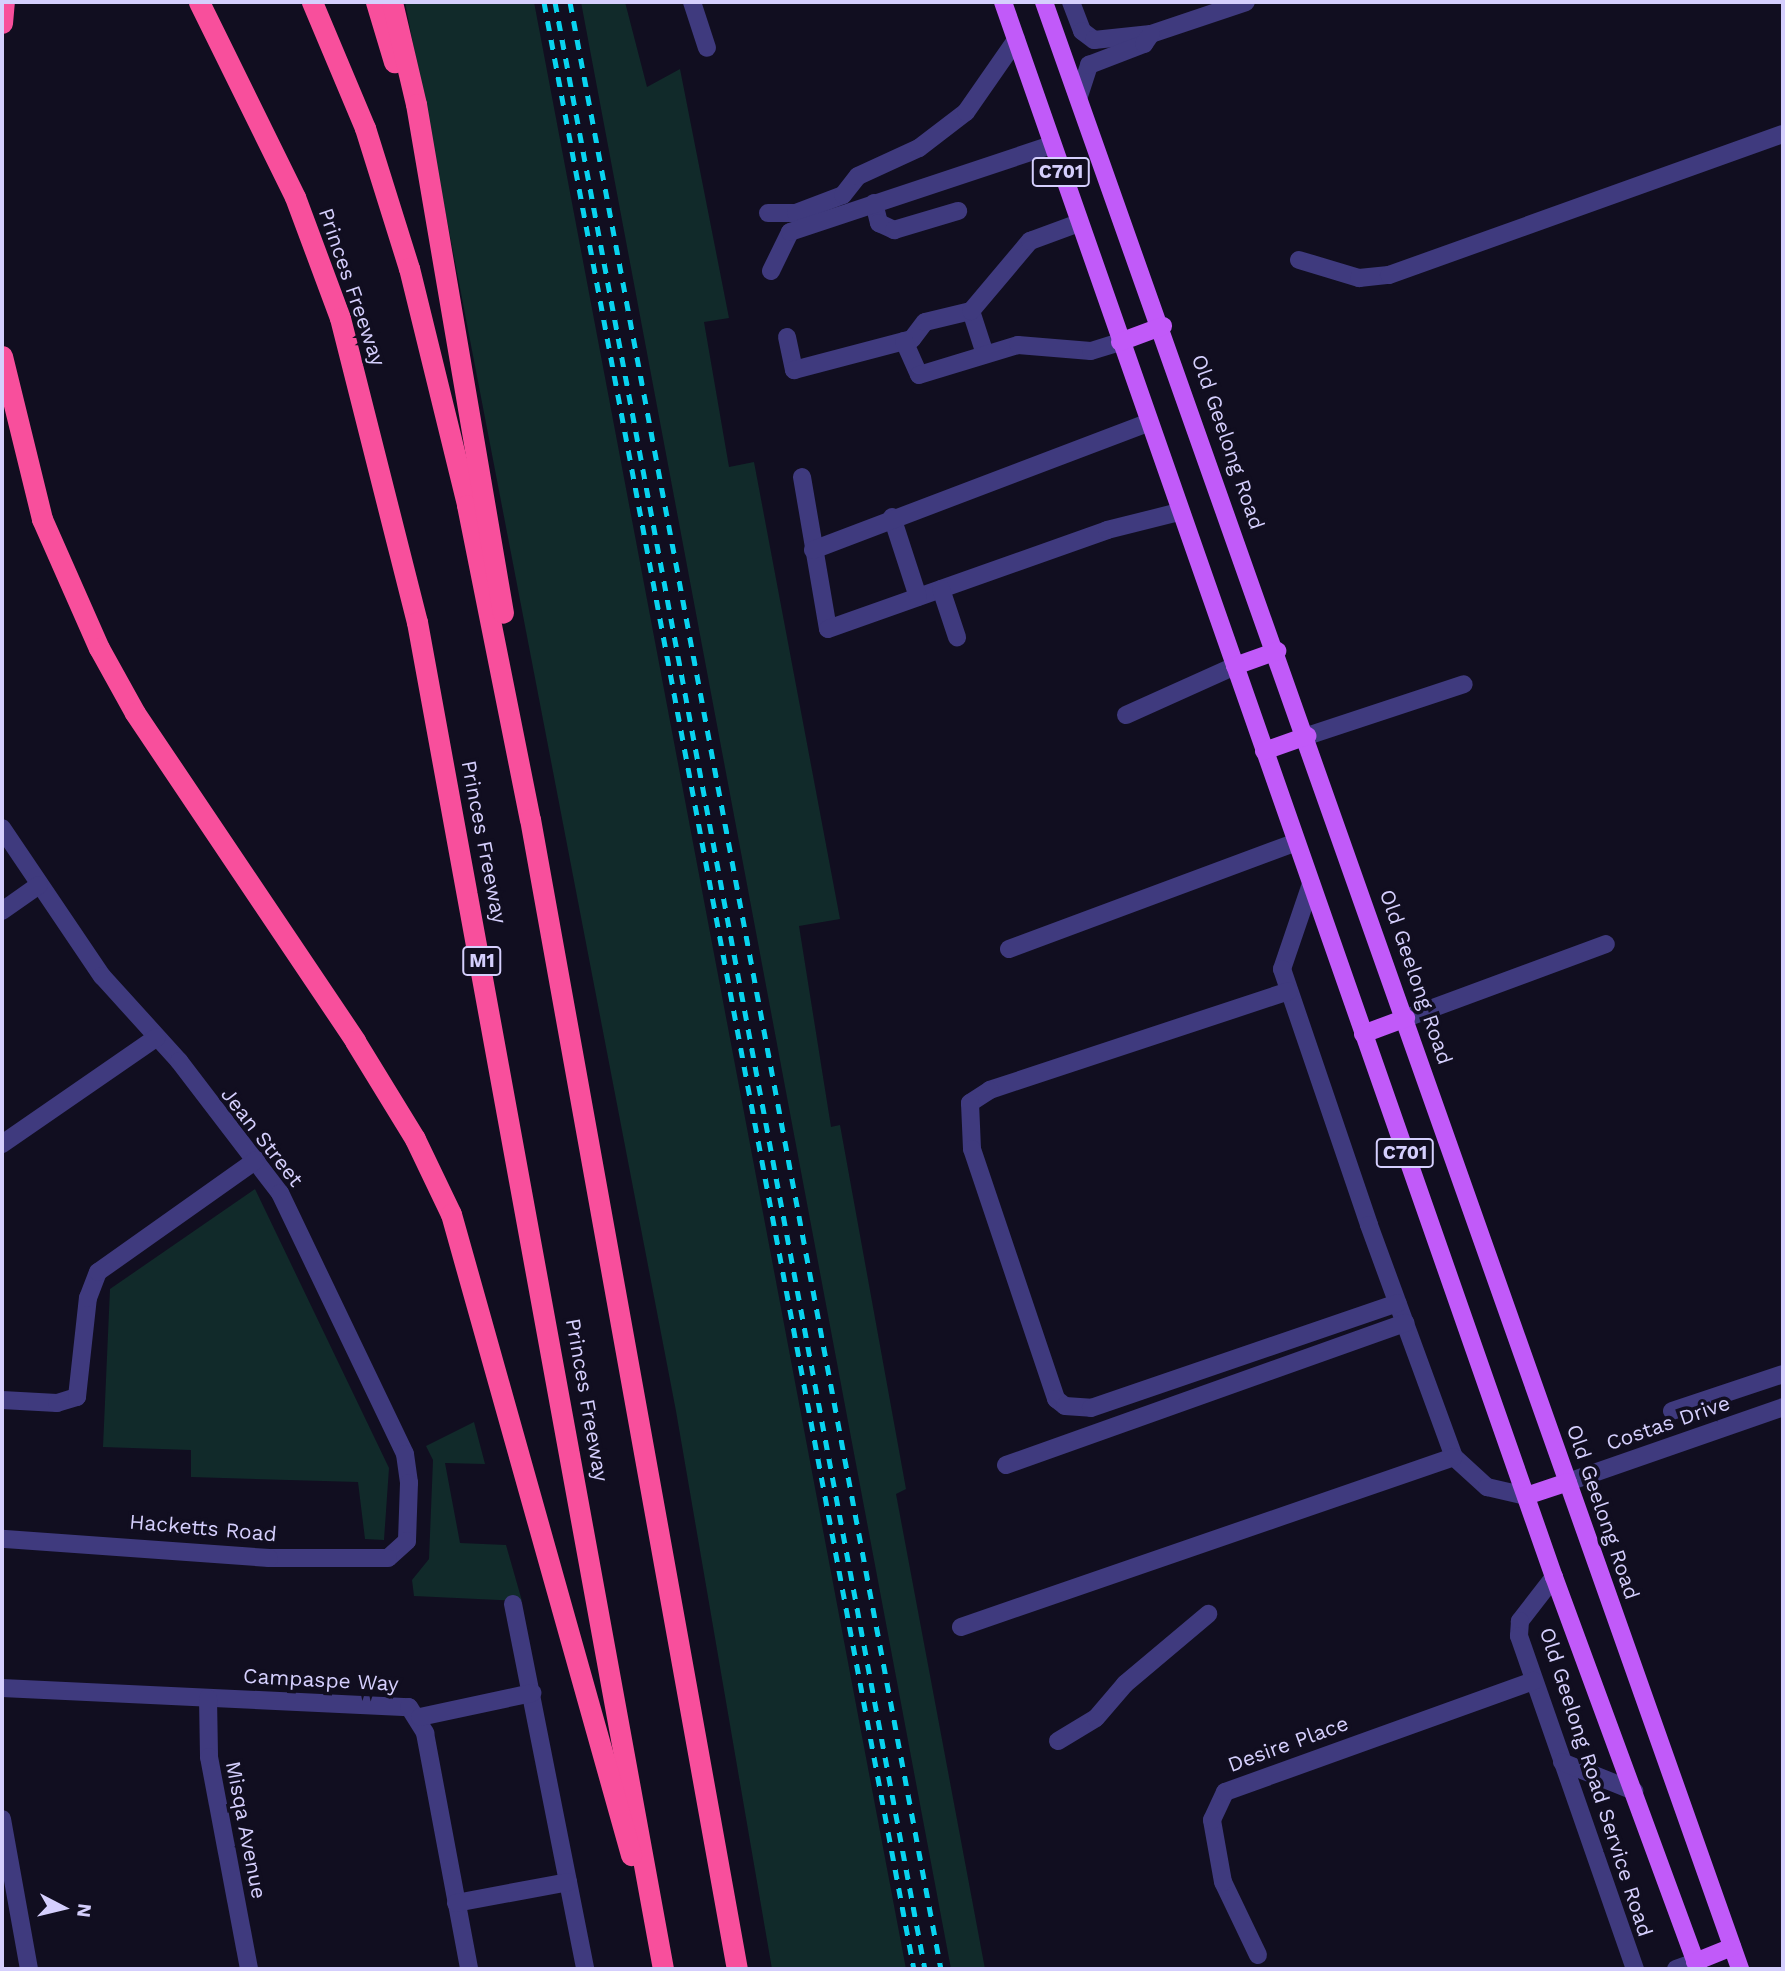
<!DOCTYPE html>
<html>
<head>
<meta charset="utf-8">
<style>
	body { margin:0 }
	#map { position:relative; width:1785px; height:1971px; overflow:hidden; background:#110e20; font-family:"Work Sans",sans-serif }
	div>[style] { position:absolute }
	.green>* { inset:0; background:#112a2a }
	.minor>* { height:18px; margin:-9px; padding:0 9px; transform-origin:9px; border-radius:9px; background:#3f3a7e }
	.major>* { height:18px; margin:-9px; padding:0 9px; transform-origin:9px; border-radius:9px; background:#c15af9 }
	.highway>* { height:21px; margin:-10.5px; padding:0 10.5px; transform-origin:10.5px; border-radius:10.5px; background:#f84f9c }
	.rail>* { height:5px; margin-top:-2.5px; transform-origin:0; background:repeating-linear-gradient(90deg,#09d3ef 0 10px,transparent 0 19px) }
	span { translate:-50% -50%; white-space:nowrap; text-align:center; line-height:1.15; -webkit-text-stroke:7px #110e20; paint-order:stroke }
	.shield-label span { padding:2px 5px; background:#110e20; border:2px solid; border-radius:5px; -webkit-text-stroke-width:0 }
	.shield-label { font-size:19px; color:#d5cffd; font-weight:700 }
	.street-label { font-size:21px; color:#d5cffd }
	.frame { position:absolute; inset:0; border:4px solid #d5cffd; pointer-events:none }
	.north { position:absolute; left:28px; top:1873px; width:70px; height:70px; -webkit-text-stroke:5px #110e20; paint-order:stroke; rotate:97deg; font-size:19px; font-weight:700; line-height:28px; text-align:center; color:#d5cffd }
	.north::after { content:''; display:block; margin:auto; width:24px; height:32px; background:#d5cffd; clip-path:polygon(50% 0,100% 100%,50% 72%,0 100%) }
</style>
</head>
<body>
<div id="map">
	<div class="green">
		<i style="clip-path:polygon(405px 2px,534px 2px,906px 1969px,772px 1969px,676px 1411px)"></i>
		<i style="clip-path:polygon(581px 2px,625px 2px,647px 87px,680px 69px,729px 318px,704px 322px,729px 467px,754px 462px,840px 919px,799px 926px,831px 1127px,840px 1125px,906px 1489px,896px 1494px,985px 1969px,951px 1969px)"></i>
		<i style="clip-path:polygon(255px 1189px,389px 1468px,384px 1540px,365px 1539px,358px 1482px,191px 1477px,191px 1450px,103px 1447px,110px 1289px)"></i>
		<i style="clip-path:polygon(474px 1422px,485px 1464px,445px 1463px,460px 1543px,506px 1545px,522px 1601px,414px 1596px,412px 1580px,429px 1559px,433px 1460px,426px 1446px)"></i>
	</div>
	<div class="minor">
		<i style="left:692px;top:2px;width:48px;rotate:71.9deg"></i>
		<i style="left:1071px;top:2px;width:31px;rotate:69deg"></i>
		<i style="left:1082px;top:31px;width:15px;rotate:37deg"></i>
		<i style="left:1094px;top:40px;width:57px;rotate:-6deg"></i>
		<i style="left:1151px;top:34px;width:100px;rotate:-18.6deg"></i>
		<i style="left:1079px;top:96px;width:33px;rotate:-72deg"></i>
		<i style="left:1089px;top:65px;width:59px;rotate:-20.9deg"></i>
		<i style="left:1144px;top:44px;width:12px;rotate:-55deg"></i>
		<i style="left:874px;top:203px;width:21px;rotate:76deg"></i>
		<i style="left:879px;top:223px;width:17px;rotate:25deg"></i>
		<i style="left:894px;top:230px;width:67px;rotate:-16.5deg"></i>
		<i style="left:768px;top:213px;width:28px"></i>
		<i style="left:796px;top:213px;width:50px;rotate:-21deg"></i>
		<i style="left:843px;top:195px;width:24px;rotate:-52deg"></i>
		<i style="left:858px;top:176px;width:67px;rotate:-24.7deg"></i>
		<i style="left:919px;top:148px;width:59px;rotate:-37.5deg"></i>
		<i style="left:966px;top:112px;width:88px;rotate:-55.2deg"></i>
		<i style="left:1299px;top:260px;width:63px;rotate:16.7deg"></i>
		<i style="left:1359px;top:278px;width:30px;rotate:-6deg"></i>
		<i style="left:1389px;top:275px;width:418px;rotate:-19.7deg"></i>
		<i style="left:771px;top:271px;width:43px;rotate:-64deg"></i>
		<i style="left:790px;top:232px;width:276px;rotate:-18.4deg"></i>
		<i style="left:971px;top:311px;width:45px;rotate:72deg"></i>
		<i style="left:787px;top:337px;width:34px;rotate:78deg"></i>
		<i style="left:794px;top:370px;width:122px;rotate:-14.7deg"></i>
		<i style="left:912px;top:339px;width:21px;rotate:-53deg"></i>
		<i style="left:925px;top:322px;width:47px;rotate:-13.4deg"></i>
		<i style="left:971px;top:311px;width:92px;rotate:-49.9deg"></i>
		<i style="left:1030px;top:241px;width:52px;rotate:-20.2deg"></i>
		<i style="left:904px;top:341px;width:37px;rotate:66deg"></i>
		<i style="left:919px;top:375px;width:103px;rotate:-16.9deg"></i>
		<i style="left:1018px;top:345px;width:73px;rotate:4.7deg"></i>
		<i style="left:1091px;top:351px;width:30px;rotate:-17deg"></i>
		<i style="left:802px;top:477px;width:154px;rotate:80.3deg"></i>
		<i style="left:828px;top:629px;width:296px;rotate:-19.5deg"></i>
		<i style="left:1107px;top:530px;width:74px;rotate:-14deg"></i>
		<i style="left:892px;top:517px;width:84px;rotate:72deg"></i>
		<i style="left:813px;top:550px;width:357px;rotate:-20.8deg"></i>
		<i style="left:941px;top:589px;width:51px;rotate:71.6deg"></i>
		<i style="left:1126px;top:715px;width:120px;rotate:-24.2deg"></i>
		<i style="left:1307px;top:736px;width:165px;rotate:-18.3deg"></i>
		<i style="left:2px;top:828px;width:179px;rotate:56deg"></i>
		<i style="left:102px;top:976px;width:115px;rotate:47.8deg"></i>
		<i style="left:179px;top:1061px;width:166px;rotate:52.6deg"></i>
		<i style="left:280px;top:1193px;width:289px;rotate:64.4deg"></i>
		<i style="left:405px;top:1454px;width:29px;rotate:82deg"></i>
		<i style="left:409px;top:1483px;width:58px;rotate:92deg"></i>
		<i style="left:407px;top:1541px;width:25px;rotate:138deg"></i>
		<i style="left:388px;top:1558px;width:119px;rotate:180deg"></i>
		<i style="left:269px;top:1558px;width:268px;rotate:-175.9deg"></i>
		<i style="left:1311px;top:884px;width:90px;rotate:108.8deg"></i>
		<i style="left:1282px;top:969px;width:270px;rotate:71.2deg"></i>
		<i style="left:1369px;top:1225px;width:247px;rotate:69.9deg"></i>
		<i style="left:1454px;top:1457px;width:45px;rotate:42.3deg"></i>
		<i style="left:1487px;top:1487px;width:40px;rotate:13deg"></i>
		<i style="left:2px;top:911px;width:45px;rotate:-35.1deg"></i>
		<i style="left:1009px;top:949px;width:306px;rotate:-20.4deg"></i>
		<i style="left:1289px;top:991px;width:315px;rotate:161.7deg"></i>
		<i style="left:990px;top:1090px;width:24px;rotate:147deg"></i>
		<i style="left:970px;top:1103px;width:46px;rotate:87.5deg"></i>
		<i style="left:972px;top:1149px;width:264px;rotate:71.4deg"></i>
		<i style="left:1056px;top:1399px;width:11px;rotate:38deg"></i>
		<i style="left:1065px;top:1406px;width:26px;rotate:4deg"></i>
		<i style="left:1091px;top:1408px;width:324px;rotate:-18.9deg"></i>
		<i style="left:1406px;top:1018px;width:213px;rotate:-20.3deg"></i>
		<i style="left:2px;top:1144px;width:188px;rotate:-34.6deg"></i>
		<i style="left:2px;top:1400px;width:55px;rotate:3.1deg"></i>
		<i style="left:57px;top:1403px;width:21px;rotate:-17deg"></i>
		<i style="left:77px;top:1397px;width:100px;rotate:-83.7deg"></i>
		<i style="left:88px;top:1298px;width:28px;rotate:-69deg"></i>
		<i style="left:98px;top:1272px;width:194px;rotate:-35.3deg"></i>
		<i style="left:1672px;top:1411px;width:117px;rotate:-18.4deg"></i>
		<i style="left:1006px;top:1465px;width:424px;rotate:-19.6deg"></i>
		<i style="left:1568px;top:1482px;width:228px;rotate:-19.2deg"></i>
		<i style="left:1554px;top:1577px;width:56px;rotate:127.7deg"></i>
		<i style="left:1520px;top:1621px;width:15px;rotate:94deg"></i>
		<i style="left:1519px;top:1636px;width:353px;rotate:70.8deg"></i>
		<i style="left:513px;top:1604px;width:372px;rotate:78.8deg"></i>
		<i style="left:961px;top:1627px;width:521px;rotate:-19.03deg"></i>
		<i style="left:2px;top:1688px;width:407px;rotate:2.7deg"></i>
		<i style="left:409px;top:1707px;width:31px;rotate:58deg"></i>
		<i style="left:425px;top:1733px;width:240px;rotate:79.4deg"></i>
		<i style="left:208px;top:1698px;width:59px;rotate:89deg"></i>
		<i style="left:209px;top:1757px;width:216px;rotate:79.3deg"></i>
		<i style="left:420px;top:1717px;width:115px;rotate:-12.1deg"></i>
		<i style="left:1058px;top:1741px;width:44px;rotate:-31.2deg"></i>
		<i style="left:1096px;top:1718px;width:45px;rotate:-49.5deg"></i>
		<i style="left:1125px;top:1684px;width:109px;rotate:-40.1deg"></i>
		<i style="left:1562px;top:1762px;width:78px;rotate:21.9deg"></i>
		<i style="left:2px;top:1819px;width:152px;rotate:79.8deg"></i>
		<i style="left:456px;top:1903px;width:114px;rotate:-10.6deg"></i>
		<i style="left:1258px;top:1955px;width:81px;rotate:-115.6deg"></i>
		<i style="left:1223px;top:1882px;width:63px;rotate:-100.1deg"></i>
		<i style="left:1212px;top:1820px;width:31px;rotate:-65deg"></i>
		<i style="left:1225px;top:1792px;width:328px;rotate:-19.8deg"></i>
		<i style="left:1676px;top:1969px;width:20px;rotate:-20deg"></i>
	</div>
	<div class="major">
		<i style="left:1003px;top:2px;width:1669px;rotate:70.72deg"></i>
		<i style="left:1554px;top:1577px;width:418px;rotate:69.8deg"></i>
		<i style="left:1044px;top:2px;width:2087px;rotate:70.51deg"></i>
		<i style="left:1120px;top:342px;width:46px;rotate:-20.4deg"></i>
		<i style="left:1235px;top:666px;width:45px;rotate:-19.7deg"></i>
		<i style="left:1264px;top:751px;width:46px;rotate:-19.2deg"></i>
		<i style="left:1363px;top:1034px;width:46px;rotate:-20.4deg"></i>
		<i style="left:1526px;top:1496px;width:44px;rotate:-18.4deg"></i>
		<i style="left:1695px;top:1962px;width:40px;rotate:-22deg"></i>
	</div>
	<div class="highway">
		<i style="left:199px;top:2px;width:217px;rotate:63.8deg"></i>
		<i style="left:295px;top:197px;width:129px;rotate:69.6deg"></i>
		<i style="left:340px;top:318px;width:314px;rotate:75.8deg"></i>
		<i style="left:417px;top:622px;width:1369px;rotate:79.65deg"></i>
		<i style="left:312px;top:2px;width:137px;rotate:67.2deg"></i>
		<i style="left:365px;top:128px;width:147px;rotate:72.6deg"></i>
		<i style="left:409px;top:268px;width:244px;rotate:76.2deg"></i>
		<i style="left:467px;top:505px;width:320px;rotate:78.7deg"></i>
		<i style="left:530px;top:819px;width:1168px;rotate:79.8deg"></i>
		<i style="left:376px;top:2px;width:63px;rotate:73.3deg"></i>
		<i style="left:392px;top:2px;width:105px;rotate:76.8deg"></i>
		<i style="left:416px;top:104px;width:516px;rotate:80.3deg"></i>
		<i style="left:2px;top:23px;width:21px;rotate:-85deg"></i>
		<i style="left:2px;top:356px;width:168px;rotate:76.2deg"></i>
		<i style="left:42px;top:519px;width:141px;rotate:66.2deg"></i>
		<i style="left:99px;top:648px;width:74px;rotate:61deg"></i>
		<i style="left:135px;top:713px;width:395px;rotate:56.1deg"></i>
		<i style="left:355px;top:1041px;width:115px;rotate:58.5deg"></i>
		<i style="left:415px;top:1139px;width:83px;rotate:64.4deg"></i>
		<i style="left:451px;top:1214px;width:666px;rotate:74.31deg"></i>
	</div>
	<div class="rail">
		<i style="left:544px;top:2px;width:2001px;rotate:79.35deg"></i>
		<i style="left:555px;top:2px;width:2001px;rotate:79.35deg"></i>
		<i style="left:570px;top:2px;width:2002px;rotate:79.32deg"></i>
	</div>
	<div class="shield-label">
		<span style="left:1061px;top:172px">C701</span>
		<span style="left:482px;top:961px">M1</span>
		<span style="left:1405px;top:1153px">C701</span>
	</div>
	<div class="street-label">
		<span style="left:352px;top:287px;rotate:71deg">Princes Freeway</span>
		<span style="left:1228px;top:442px;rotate:71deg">Old Geelong Road</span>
		<span style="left:484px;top:842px;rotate:79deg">Princes Freeway</span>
		<span style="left:1416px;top:977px;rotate:71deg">Old Geelong Road</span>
		<span style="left:262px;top:1137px;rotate:52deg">Jean Street</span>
		<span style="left:587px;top:1400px;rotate:80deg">Princes Freeway</span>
		<span style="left:1668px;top:1423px;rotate:-19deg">Costas Drive</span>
		<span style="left:1603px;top:1512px;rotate:71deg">Old Geelong Road</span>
		<span style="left:203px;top:1528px;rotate:5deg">Hacketts Road</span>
		<span style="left:321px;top:1680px;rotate:3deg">Campaspe Way</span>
		<span style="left:1288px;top:1744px;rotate:-20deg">Desire Place</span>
		<span style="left:1596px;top:1782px;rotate:72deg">Old Geelong Road Service Road</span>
		<span style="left:246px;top:1830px;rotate:79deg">Misqa Avenue</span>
	</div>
	<div class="frame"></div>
	<div class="north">N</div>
</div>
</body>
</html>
